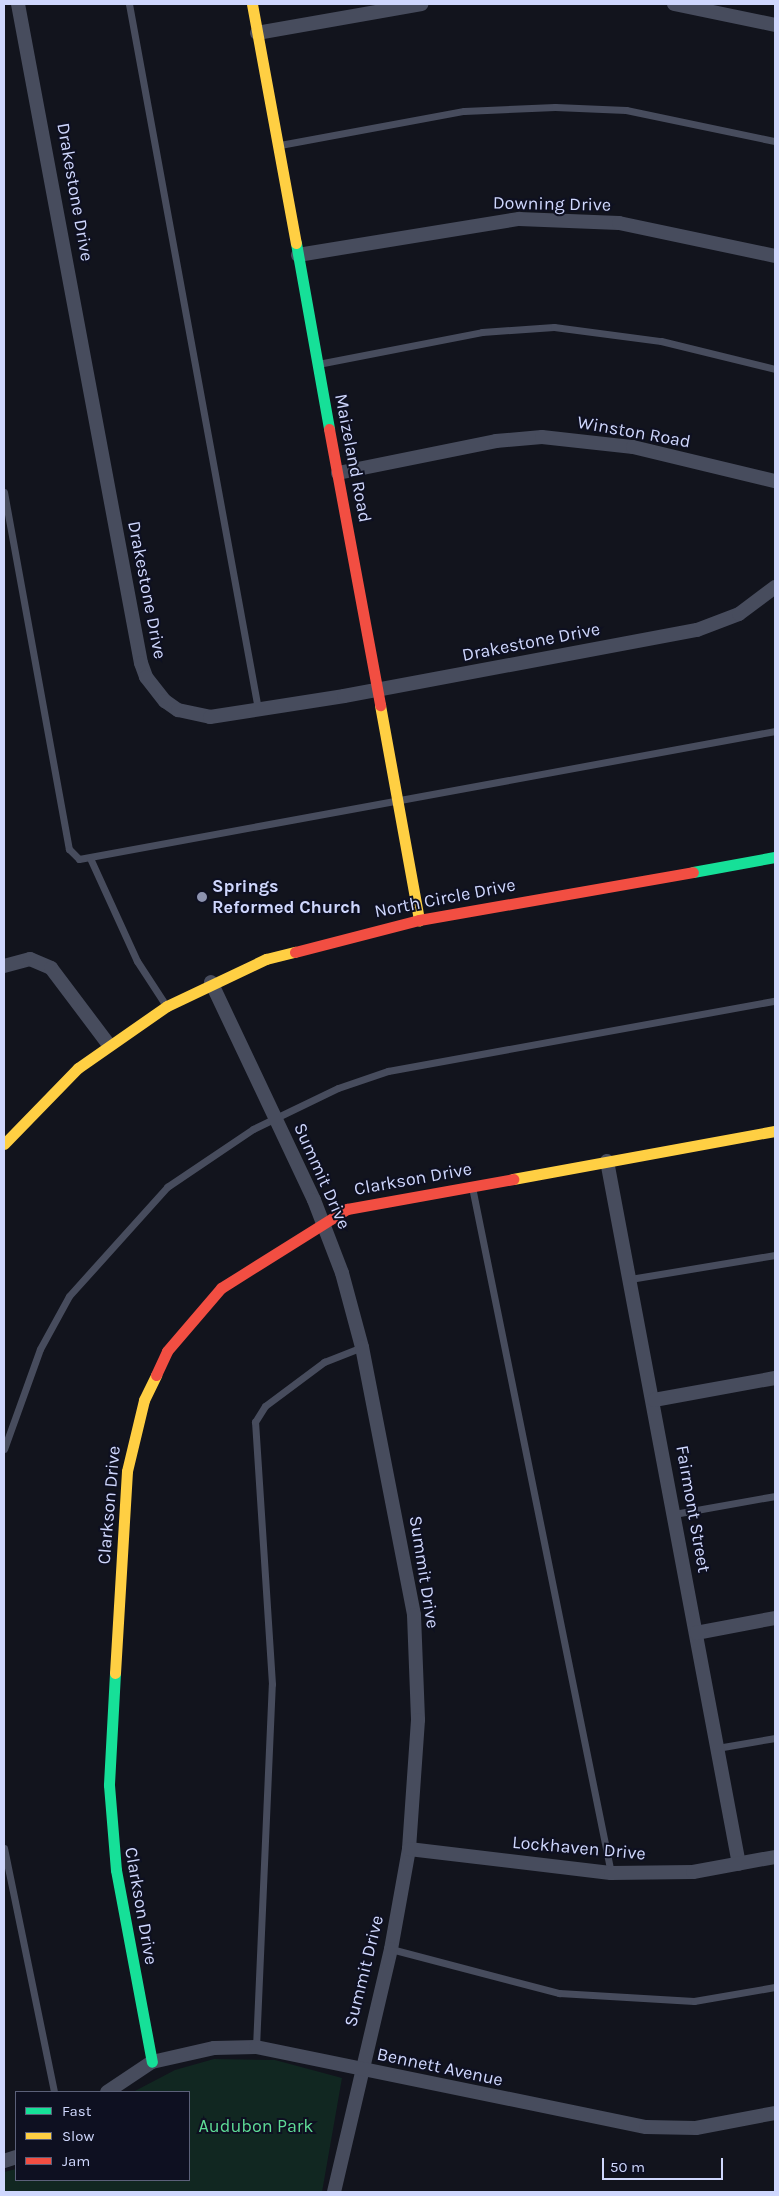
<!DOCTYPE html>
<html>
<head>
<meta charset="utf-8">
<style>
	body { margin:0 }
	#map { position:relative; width:779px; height:2196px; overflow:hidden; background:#12141d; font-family:Karla,sans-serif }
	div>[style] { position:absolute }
	.green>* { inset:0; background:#112721 }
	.lane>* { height:7px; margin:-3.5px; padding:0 3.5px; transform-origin:3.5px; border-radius:3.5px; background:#474c5d }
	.street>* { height:14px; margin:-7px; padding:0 7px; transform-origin:7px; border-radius:7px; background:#474c5d }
	.fast>* { height:11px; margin:-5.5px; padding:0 5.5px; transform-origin:5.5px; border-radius:5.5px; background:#16e098 }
	.slow>* { height:11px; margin:-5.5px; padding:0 5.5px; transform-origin:5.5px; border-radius:5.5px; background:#ffcf43 }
	.jam>* { height:11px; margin:-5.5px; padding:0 5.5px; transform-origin:5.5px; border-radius:5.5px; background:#f24e42 }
	.dots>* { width:14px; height:14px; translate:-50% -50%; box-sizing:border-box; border:2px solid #0e1021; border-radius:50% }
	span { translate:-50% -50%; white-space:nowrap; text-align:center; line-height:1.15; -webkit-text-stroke:4px #0e1021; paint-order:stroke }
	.street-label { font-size:18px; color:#cfd7fd }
	.poi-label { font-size:18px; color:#cfd7fd; font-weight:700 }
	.left { translate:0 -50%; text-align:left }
	.park-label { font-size:18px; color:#5edb96 }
	.frame { position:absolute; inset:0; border:5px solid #cfd7fd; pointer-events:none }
	.legend { position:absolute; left:15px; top:2091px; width:175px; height:90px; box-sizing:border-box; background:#0e1021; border:1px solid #5b6079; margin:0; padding:6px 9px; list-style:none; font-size:15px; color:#cfd7fd }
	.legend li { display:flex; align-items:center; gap:10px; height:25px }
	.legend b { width:25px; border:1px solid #5b6079 }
	.scale { position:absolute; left:602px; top:2158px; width:121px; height:22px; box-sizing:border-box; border:2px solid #cfd7fd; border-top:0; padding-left:6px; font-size:15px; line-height:18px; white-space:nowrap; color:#cfd7fd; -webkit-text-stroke:4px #0e1021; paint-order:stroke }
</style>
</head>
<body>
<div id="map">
	<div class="green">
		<i style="clip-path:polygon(214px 2059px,275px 2060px,342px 2078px,322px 2192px,4px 2192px,4px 2172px,16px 2169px,16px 2180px,189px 2180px,189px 2092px,133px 2092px,175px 2070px)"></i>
	</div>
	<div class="lane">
		<i style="left:129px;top:4px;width:717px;rotate:79.63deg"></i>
		<i style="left:280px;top:145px;width:187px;rotate:-10.5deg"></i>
		<i style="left:464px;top:111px;width:91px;rotate:-2.5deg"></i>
		<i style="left:555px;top:107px;width:71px;rotate:2.4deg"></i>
		<i style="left:626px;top:110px;width:152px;rotate:11.8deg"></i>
		<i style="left:318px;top:364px;width:167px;rotate:-11deg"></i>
		<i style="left:482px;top:332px;width:72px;rotate:-4deg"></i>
		<i style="left:554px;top:327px;width:108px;rotate:7.5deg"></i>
		<i style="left:661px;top:341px;width:117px;rotate:13.8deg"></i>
		<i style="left:4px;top:492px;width:363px;rotate:79.7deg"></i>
		<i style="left:69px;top:849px;width:14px;rotate:45deg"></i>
		<i style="left:79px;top:859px;width:708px;rotate:-10.42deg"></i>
		<i style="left:90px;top:858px;width:113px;rotate:65.5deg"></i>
		<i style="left:137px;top:961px;width:51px;rotate:56.9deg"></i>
		<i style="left:472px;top:1187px;width:700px;rotate:78.55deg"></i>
		<i style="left:630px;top:1279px;width:147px;rotate:-9.4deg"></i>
		<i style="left:4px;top:1449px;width:106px;rotate:-70.2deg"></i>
		<i style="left:40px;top:1349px;width:60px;rotate:-61.3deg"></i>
		<i style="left:69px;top:1296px;width:147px;rotate:-48deg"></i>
		<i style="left:167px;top:1187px;width:104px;rotate:-34deg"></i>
		<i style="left:253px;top:1129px;width:94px;rotate:-25.8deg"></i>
		<i style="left:338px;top:1088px;width:53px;rotate:-18.8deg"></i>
		<i style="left:388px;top:1071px;width:393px;rotate:-10.3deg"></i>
		<i style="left:674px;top:1514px;width:103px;rotate:-10.1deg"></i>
		<i style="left:717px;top:1748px;width:59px;rotate:-9.8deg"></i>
		<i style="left:4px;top:1848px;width:249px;rotate:78.4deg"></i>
		<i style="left:391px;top:1949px;width:174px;rotate:14.7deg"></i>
		<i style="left:559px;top:1993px;width:135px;rotate:3.4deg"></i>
		<i style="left:694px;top:2001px;width:82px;rotate:-9.8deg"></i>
		<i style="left:256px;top:2047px;width:363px;rotate:-87.5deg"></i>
		<i style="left:272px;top:1684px;width:263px;rotate:-93.7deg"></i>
		<i style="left:255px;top:1422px;width:19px;rotate:-58deg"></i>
		<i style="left:265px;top:1406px;width:74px;rotate:-36.7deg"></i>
		<i style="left:324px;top:1362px;width:41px;rotate:-21.5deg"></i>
	</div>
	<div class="street">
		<i style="left:18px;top:4px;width:670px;rotate:79.43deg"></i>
		<i style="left:141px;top:663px;width:15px;rotate:70deg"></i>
		<i style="left:146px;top:677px;width:31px;rotate:52deg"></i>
		<i style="left:165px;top:701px;width:16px;rotate:35deg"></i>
		<i style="left:178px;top:710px;width:33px;rotate:12deg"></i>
		<i style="left:210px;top:717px;width:136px;rotate:-8.9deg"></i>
		<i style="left:344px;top:696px;width:359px;rotate:-10.6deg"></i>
		<i style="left:697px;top:630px;width:45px;rotate:-20.9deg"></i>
		<i style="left:739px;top:614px;width:45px;rotate:-36.9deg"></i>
		<i style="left:674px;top:4px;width:103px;rotate:11.7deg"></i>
		<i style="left:257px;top:33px;width:167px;rotate:-10deg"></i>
		<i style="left:298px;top:255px;width:224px;rotate:-9.3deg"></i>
		<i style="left:519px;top:219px;width:100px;rotate:2.3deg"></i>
		<i style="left:619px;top:223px;width:159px;rotate:11.9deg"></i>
		<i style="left:338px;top:473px;width:161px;rotate:-11.4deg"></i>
		<i style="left:496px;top:441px;width:46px;rotate:-5deg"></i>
		<i style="left:542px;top:437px;width:92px;rotate:6.3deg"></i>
		<i style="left:633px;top:447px;width:146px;rotate:13.5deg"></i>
		<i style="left:4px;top:966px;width:27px;rotate:-15deg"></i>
		<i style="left:30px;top:959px;width:23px;rotate:23deg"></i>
		<i style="left:51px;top:968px;width:96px;rotate:53deg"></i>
		<i style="left:211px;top:982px;width:241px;rotate:64.7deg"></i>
		<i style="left:314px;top:1200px;width:78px;rotate:69deg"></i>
		<i style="left:342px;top:1273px;width:77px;rotate:74.9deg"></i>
		<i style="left:362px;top:1347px;width:273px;rotate:79deg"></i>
		<i style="left:414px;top:1615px;width:105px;rotate:87.8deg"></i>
		<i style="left:418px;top:1720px;width:129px;rotate:94deg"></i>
		<i style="left:409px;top:1849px;width:102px;rotate:100.2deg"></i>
		<i style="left:391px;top:1949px;width:250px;rotate:103.2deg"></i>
		<i style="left:607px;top:1161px;width:715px;rotate:79.37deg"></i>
		<i style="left:654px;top:1400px;width:123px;rotate:-10.3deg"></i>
		<i style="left:696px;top:1633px;width:80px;rotate:-10.8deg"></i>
		<i style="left:409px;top:1849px;width:203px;rotate:6.8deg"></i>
		<i style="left:611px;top:1873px;width:82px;rotate:-0.7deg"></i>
		<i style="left:693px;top:1872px;width:83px;rotate:-10.4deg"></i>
		<i style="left:107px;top:2092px;width:54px;rotate:-33.7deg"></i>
		<i style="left:152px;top:2062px;width:64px;rotate:-12.7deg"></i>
		<i style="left:214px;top:2048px;width:42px;rotate:-1.4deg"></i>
		<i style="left:256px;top:2047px;width:398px;rotate:11.6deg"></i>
		<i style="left:646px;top:2127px;width:50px;rotate:1.1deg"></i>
		<i style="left:696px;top:2128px;width:80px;rotate:-10.8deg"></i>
		<i style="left:4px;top:2161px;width:13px;rotate:-18deg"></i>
	</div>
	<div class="fast">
		<i style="left:296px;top:243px;width:189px;rotate:79.9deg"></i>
		<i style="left:693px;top:872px;width:83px;rotate:-10.4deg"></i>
		<i style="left:115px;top:1673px;width:112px;rotate:93.1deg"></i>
		<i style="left:109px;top:1785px;width:85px;rotate:85.3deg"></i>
		<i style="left:116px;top:1870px;width:195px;rotate:79.4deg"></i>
	</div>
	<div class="slow">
		<i style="left:252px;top:4px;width:243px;rotate:79.6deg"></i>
		<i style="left:380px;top:705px;width:219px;rotate:79.7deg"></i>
		<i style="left:4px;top:1144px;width:106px;rotate:-45.8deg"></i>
		<i style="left:78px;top:1068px;width:108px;rotate:-34.9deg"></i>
		<i style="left:167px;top:1006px;width:110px;rotate:-25.4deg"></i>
		<i style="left:266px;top:959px;width:30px;rotate:-14deg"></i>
		<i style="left:513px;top:1179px;width:266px;rotate:-10.4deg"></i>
		<i style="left:115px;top:1673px;width:202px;rotate:-86.6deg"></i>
		<i style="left:127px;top:1471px;width:73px;rotate:-76.5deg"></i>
		<i style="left:144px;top:1400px;width:28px;rotate:-64deg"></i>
	</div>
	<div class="jam">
		<i style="left:329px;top:429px;width:281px;rotate:79.5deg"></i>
		<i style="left:295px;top:952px;width:128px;rotate:-14.5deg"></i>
		<i style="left:419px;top:920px;width:278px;rotate:-9.9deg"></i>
		<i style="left:156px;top:1375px;width:26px;rotate:-65deg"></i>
		<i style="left:167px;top:1351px;width:83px;rotate:-49.4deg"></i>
		<i style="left:221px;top:1288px;width:149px;rotate:-32.1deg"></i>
		<i style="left:347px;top:1209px;width:169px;rotate:-10.2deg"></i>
	</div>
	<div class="dots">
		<i style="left:202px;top:897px;background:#8d93af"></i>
	</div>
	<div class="street-label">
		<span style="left:75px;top:192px;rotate:80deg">Drakestone Drive</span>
		<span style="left:552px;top:204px;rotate:1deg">Downing Drive</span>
		<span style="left:634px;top:432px;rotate:10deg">Winston Road</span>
		<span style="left:353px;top:458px;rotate:79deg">Maizeland Road</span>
		<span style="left:147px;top:590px;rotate:79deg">Drakestone Drive</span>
		<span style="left:531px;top:642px;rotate:-11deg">Drakestone Drive</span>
		<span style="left:445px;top:898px;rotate:-11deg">North Circle Drive</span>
		<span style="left:322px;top:1176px;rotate:66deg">Summit Drive</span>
		<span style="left:413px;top:1179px;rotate:-10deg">Clarkson Drive</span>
		<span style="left:109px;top:1505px;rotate:-85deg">Clarkson Drive</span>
		<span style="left:693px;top:1509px;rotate:80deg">Fairmont Street</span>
		<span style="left:424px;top:1572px;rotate:81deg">Summit Drive</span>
		<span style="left:579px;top:1848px;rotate:5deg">Lockhaven Drive</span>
		<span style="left:141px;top:1906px;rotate:80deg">Clarkson Drive</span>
		<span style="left:364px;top:1971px;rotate:-76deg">Summit Drive</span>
		<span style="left:440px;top:2067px;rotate:12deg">Bennett Avenue</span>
	</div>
	<div class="poi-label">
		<span class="left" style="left:212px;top:897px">Springs<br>Reformed Church</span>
	</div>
	<div class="park-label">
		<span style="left:256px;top:2126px">Audubon Park</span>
	</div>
	<div class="frame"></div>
	<ul class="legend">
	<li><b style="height:6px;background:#16e098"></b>Fast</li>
	<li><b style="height:6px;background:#ffcf43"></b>Slow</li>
	<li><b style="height:6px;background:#f24e42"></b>Jam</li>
	</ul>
	<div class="scale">50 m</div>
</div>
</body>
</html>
